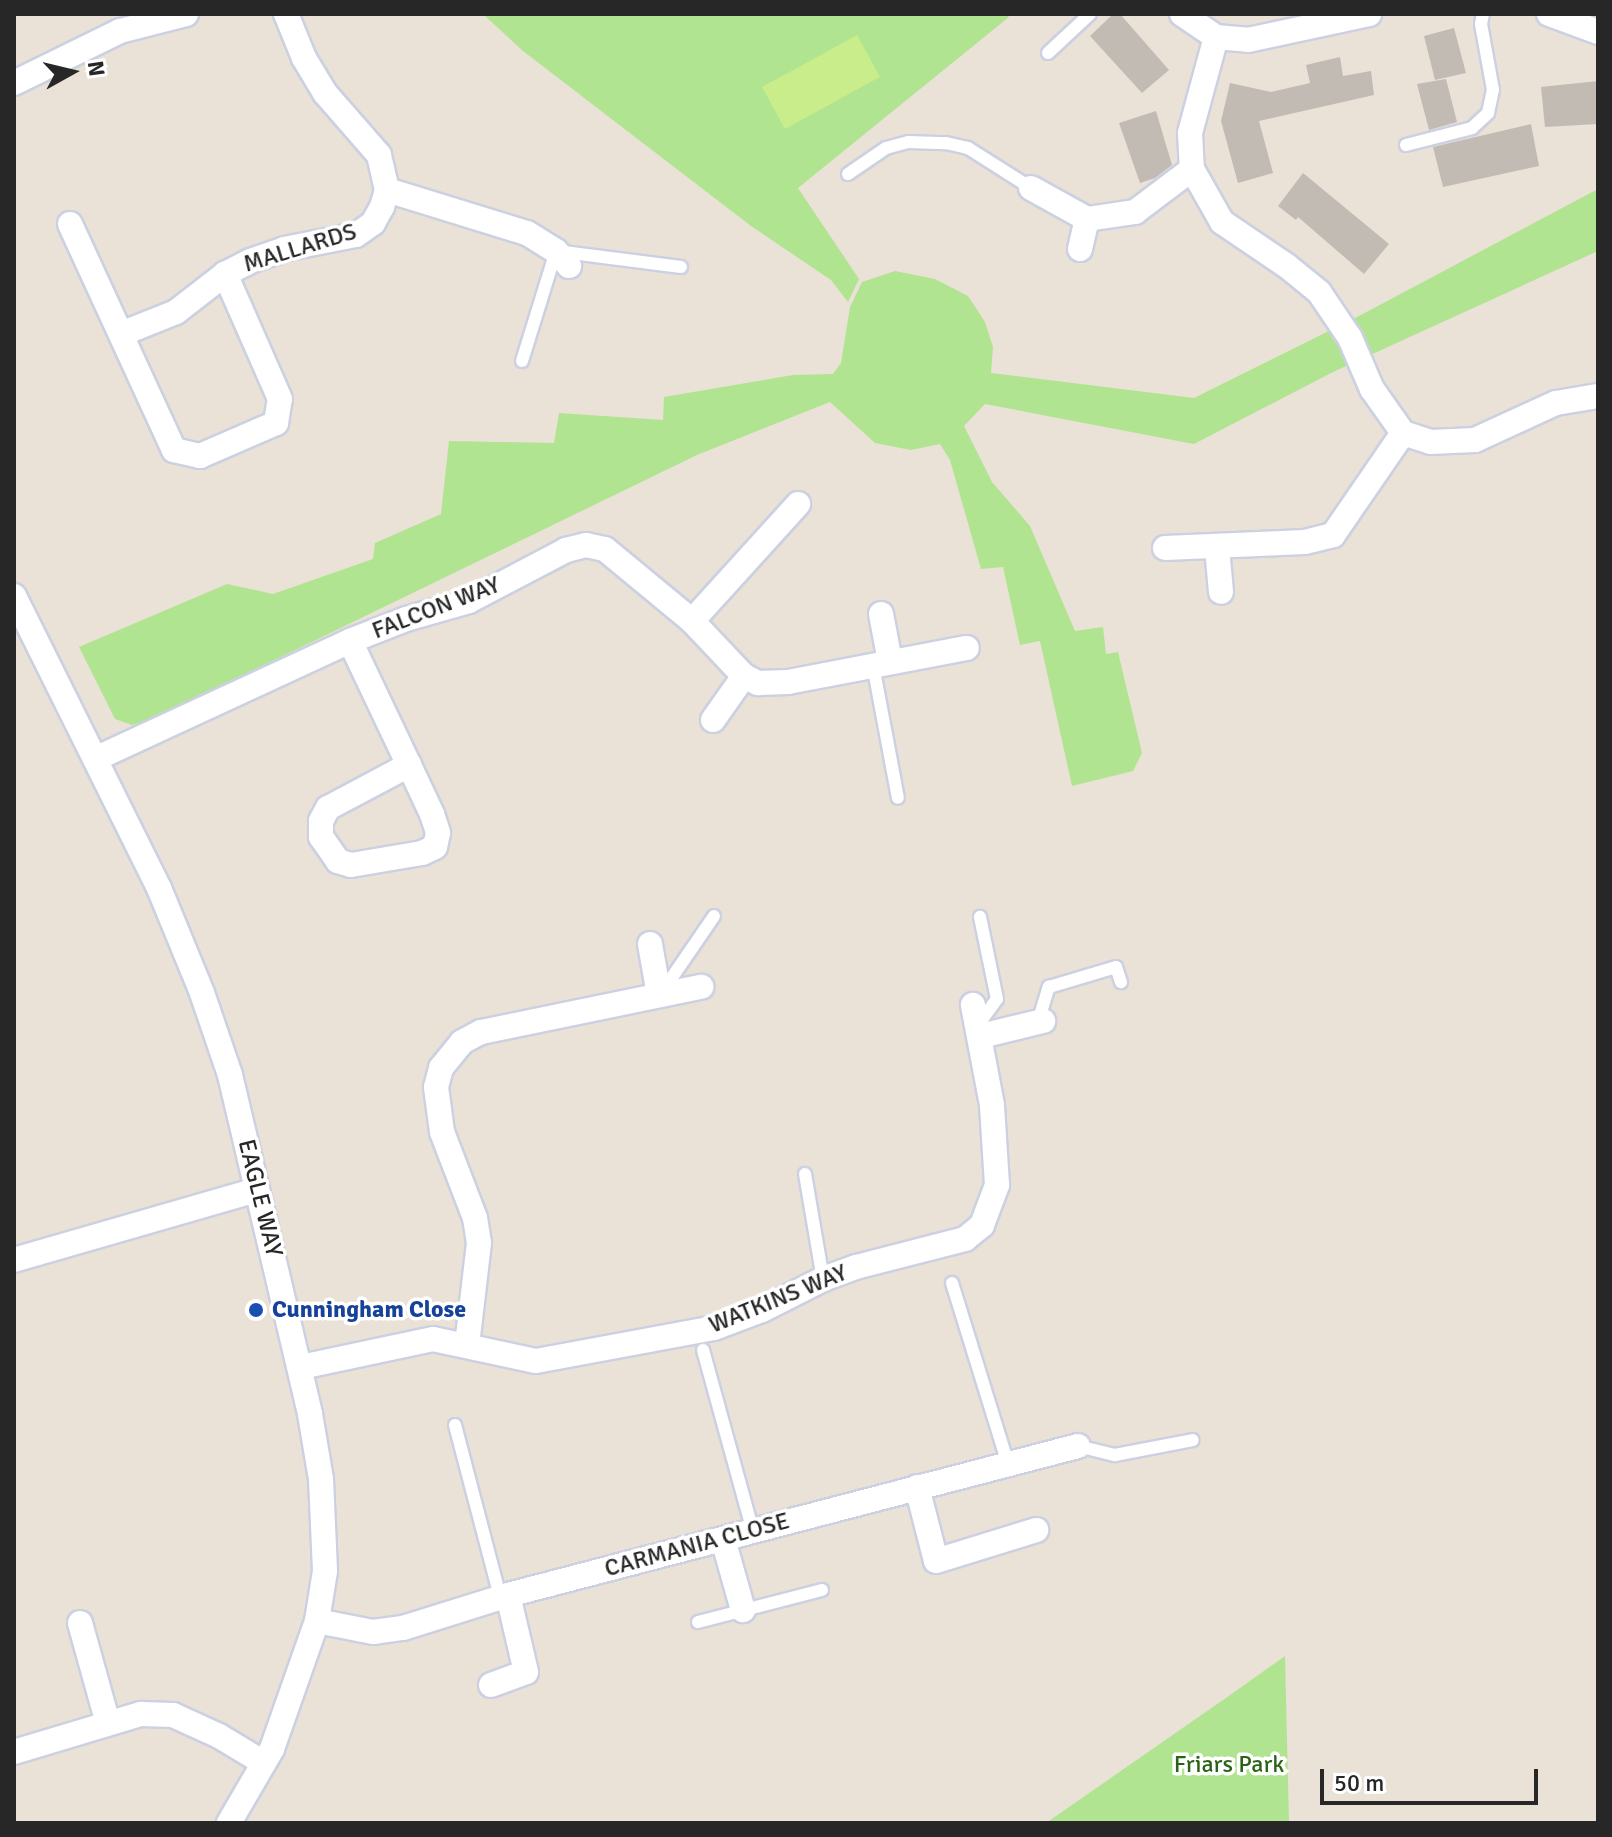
<!DOCTYPE html>
<html>
<head>
<meta charset="utf-8">
<style>
	body { margin:0 }
	#map { position:relative; width:1612px; height:1837px; overflow:hidden; background:#eae1d7; font-family:Signika,sans-serif }
	div>[style] { position:absolute }
	.green>* { inset:0; background:#b1e490 }
	.pitch>* { inset:0; background:#c8ed8a }
	.building>* { inset:0; background:#c2bbb4 }
	.roads { filter:drop-shadow(2px 0 #ccd1e1) drop-shadow(-2px 0 #ccd1e1) drop-shadow(0 2px #ccd1e1) drop-shadow(0 -2px #ccd1e1) }
	.service>* { height:12px; margin:-6px; padding:0 6px; transform-origin:6px; border-radius:6px; background:#fff }
	.minor>* { height:24px; margin:-12px; padding:0 12px; transform-origin:12px; border-radius:12px; background:#fff }
	.dots>* { width:22px; height:22px; translate:-50% -50%; box-sizing:border-box; border:4px solid #fff; border-radius:50% }
	span { translate:-50% -50%; white-space:nowrap; text-align:center; line-height:1.15; -webkit-text-stroke:7px #fff; paint-order:stroke }
	.street-label { font-size:24px; color:#272727 }
	.transit-label { font-size:24px; color:#164399; font-weight:700 }
	.left { translate:0 -50%; text-align:left }
	.park-label { font-size:24px; color:#2a6416 }
	.frame { position:absolute; inset:0; border:16px solid #272727; pointer-events:none }
	.north { position:absolute; left:32px; top:32px; width:80px; height:80px; -webkit-text-stroke:6px #fff; paint-order:stroke; rotate:82deg; font-size:22px; font-weight:700; line-height:32px; text-align:center; color:#272727 }
	.north::after { content:''; display:block; margin:auto; width:28px; height:36px; background:#272727; clip-path:polygon(50% 0,100% 100%,50% 72%,0 100%) }
	.scale { position:absolute; left:1320px; top:1769px; width:218px; height:36px; box-sizing:border-box; border:4px solid #272727; border-top:0; padding-left:10px; font-size:24px; line-height:28px; white-space:nowrap; color:#272727; -webkit-text-stroke:6px #fff; paint-order:stroke }
</style>
</head>
<body>
<div id="map">
	<div class="green">
		<i style="clip-path:polygon(483px 14px,1006px 14px,1009px 17px,798px 188px,859px 279px,848px 302px,831px 280px,751px 226px,523px 51px)"></i>
		<i style="clip-path:polygon(1598px 189px,1598px 251px,1333px 372px,1194px 444px,985px 404px,964px 426px,992px 482px,1030px 526px,1075px 631px,1103px 627px,1106px 654px,1118px 652px,1142px 753px,1133px 771px,1072px 786px,1040px 641px,1020px 645px,1003px 567px,981px 569px,950px 460px,940px 444px,911px 450px,875px 443px,830px 402px,697px 455px,149px 721px,132px 725px,115px 719px,79px 647px,227px 584px,273px 594px,373px 559px,375px 543px,441px 514px,449px 441px,554px 443px,559px 413px,663px 420px,664px 397px,793px 375px,833px 374px,841px 363px,850px 307px,862px 282px,895px 271px,935px 279px,968px 296px,985px 322px,993px 347px,991px 373px,1194px 398px,1359px 316px)"></i>
		<i style="clip-path:polygon(1285px 1656px,1289px 1823px,1046px 1823px,1233px 1693px)"></i>
	</div>
	<div class="pitch">
		<i style="clip-path:polygon(857px 35px,880px 77px,785px 129px,762px 87px)"></i>
	</div>
	<div class="building">
		<i style="clip-path:polygon(1113px 14px,1120px 14px,1169px 70px,1142px 93px,1090px 36px)"></i>
		<i style="clip-path:polygon(1454px 28px,1466px 73px,1435px 80px,1424px 36px)"></i>
		<i style="clip-path:polygon(1340px 57px,1343px 76px,1371px 71px,1374px 95px,1259px 121px,1273px 173px,1238px 183px,1221px 121px,1230px 83px,1271px 92px,1310px 83px,1306px 65px)"></i>
		<i style="clip-path:polygon(1446px 79px,1457px 122px,1429px 130px,1417px 84px)"></i>
		<i style="clip-path:polygon(1598px 81px,1598px 124px,1545px 127px,1541px 87px)"></i>
		<i style="clip-path:polygon(1156px 111px,1172px 165px,1155px 178px,1140px 183px,1119px 123px)"></i>
		<i style="clip-path:polygon(1531px 124px,1539px 166px,1443px 187px,1433px 147px)"></i>
		<i style="clip-path:polygon(1303px 173px,1389px 244px,1364px 274px,1298px 217px,1296px 220px,1278px 206px)"></i>
	</div>
	<div class="roads">
		<div class="service">
			<i style="left:1048px;top:53px;width:57px;rotate:-42.9deg"></i>
			<i style="left:1406px;top:145px;width:68px;rotate:-14.4deg"></i>
			<i style="left:1472px;top:128px;width:22px;rotate:-43deg"></i>
			<i style="left:1488px;top:113px;width:24px;rotate:-78deg"></i>
			<i style="left:1493px;top:90px;width:67px;rotate:-100.3deg"></i>
			<i style="left:1481px;top:24px;width:10px;rotate:-79deg"></i>
			<i style="left:848px;top:174px;width:46px;rotate:-34.4deg"></i>
			<i style="left:886px;top:148px;width:23px;rotate:-15deg"></i>
			<i style="left:908px;top:142px;width:38px;rotate:2deg"></i>
			<i style="left:946px;top:143px;width:23px;rotate:13deg"></i>
			<i style="left:968px;top:148px;width:75px;rotate:32.4deg"></i>
			<i style="left:522px;top:361px;width:115px;rotate:-72.8deg"></i>
			<i style="left:556px;top:251px;width:126px;rotate:7.3deg"></i>
			<i style="left:873px;top:665px;width:135px;rotate:79.4deg"></i>
			<i style="left:662px;top:992px;width:92px;rotate:-55.6deg"></i>
			<i style="left:1038px;top:1022px;width:37px;rotate:-73deg"></i>
			<i style="left:1049px;top:987px;width:70px;rotate:-16.6deg"></i>
			<i style="left:1116px;top:967px;width:16px;rotate:72deg"></i>
			<i style="left:978px;top:1025px;width:32px;rotate:-54deg"></i>
			<i style="left:997px;top:999px;width:84px;rotate:-101.7deg"></i>
			<i style="left:805px;top:1174px;width:107px;rotate:80.3deg"></i>
			<i style="left:952px;top:1283px;width:189px;rotate:72.8deg"></i>
			<i style="left:703px;top:1350px;width:188px;rotate:74.6deg"></i>
			<i style="left:455px;top:1425px;width:178px;rotate:75.3deg"></i>
			<i style="left:1078px;top:1446px;width:38px;rotate:14deg"></i>
			<i style="left:1115px;top:1455px;width:79px;rotate:-10.9deg"></i>
			<i style="left:698px;top:1622px;width:128px;rotate:-14.5deg"></i>
		</div>
		<div class="minor">
			<i style="left:1182px;top:14px;width:41px;rotate:34.1deg"></i>
			<i style="left:1216px;top:37px;width:32px;rotate:5deg"></i>
			<i style="left:1248px;top:40px;width:124px;rotate:-12.1deg"></i>
			<i style="left:1549px;top:14px;width:52px;rotate:20.2deg"></i>
			<i style="left:1216px;top:37px;width:99px;rotate:105.2deg"></i>
			<i style="left:1190px;top:133px;width:36px;rotate:87deg"></i>
			<i style="left:1192px;top:169px;width:61px;rotate:60.5deg"></i>
			<i style="left:1222px;top:222px;width:78px;rotate:34.1deg"></i>
			<i style="left:1287px;top:266px;width:41px;rotate:39.1deg"></i>
			<i style="left:1319px;top:292px;width:55px;rotate:56deg"></i>
			<i style="left:1350px;top:338px;width:56px;rotate:66.7deg"></i>
			<i style="left:1372px;top:389px;width:54px;rotate:54.8deg"></i>
			<i style="left:1403px;top:433px;width:28px;rotate:18deg"></i>
			<i style="left:1430px;top:442px;width:45px;rotate:-2.5deg"></i>
			<i style="left:1475px;top:440px;width:89px;rotate:-24.6deg"></i>
			<i style="left:1556px;top:403px;width:43px;rotate:-9.5deg"></i>
			<i style="left:14px;top:83px;width:118px;rotate:-26.1deg"></i>
			<i style="left:120px;top:31px;width:68px;rotate:-14.4deg"></i>
			<i style="left:1031px;top:188px;width:64px;rotate:29deg"></i>
			<i style="left:1087px;top:219px;width:49px;rotate:-8.3deg"></i>
			<i style="left:1135px;top:212px;width:71px;rotate:-37deg"></i>
			<i style="left:387px;top:190px;width:146px;rotate:17.1deg"></i>
			<i style="left:527px;top:233px;width:34px;rotate:32deg"></i>
			<i style="left:556px;top:251px;width:20px;rotate:49deg"></i>
			<i style="left:70px;top:224px;width:249px;rotate:65.3deg"></i>
			<i style="left:174px;top:450px;width:27px;rotate:13deg"></i>
			<i style="left:200px;top:456px;width:83px;rotate:-23.5deg"></i>
			<i style="left:276px;top:423px;width:24px;rotate:-81deg"></i>
			<i style="left:280px;top:399px;width:137px;rotate:-113.7deg"></i>
			<i style="left:1080px;top:249px;width:31px;rotate:-77deg"></i>
			<i style="left:121px;top:334px;width:59px;rotate:-21.8deg"></i>
			<i style="left:176px;top:312px;width:62px;rotate:-37.8deg"></i>
			<i style="left:225px;top:274px;width:28px;rotate:-27deg"></i>
			<i style="left:250px;top:261px;width:36px;rotate:-19deg"></i>
			<i style="left:284px;top:249px;width:73px;rotate:-11deg"></i>
			<i style="left:356px;top:235px;width:21px;rotate:-35deg"></i>
			<i style="left:373px;top:223px;width:18px;rotate:-61deg"></i>
			<i style="left:382px;top:207px;width:18px;rotate:-74deg"></i>
			<i style="left:387px;top:190px;width:36px;rotate:-103deg"></i>
			<i style="left:379px;top:155px;width:82px;rotate:-131.1deg"></i>
			<i style="left:325px;top:93px;width:41px;rotate:-121deg"></i>
			<i style="left:304px;top:58px;width:48px;rotate:-112.2deg"></i>
			<i style="left:1165px;top:548px;width:140px;rotate:-2.5deg"></i>
			<i style="left:1305px;top:542px;width:29px;rotate:-14deg"></i>
			<i style="left:1333px;top:535px;width:124px;rotate:-55.5deg"></i>
			<i style="left:1217px;top:548px;width:44px;rotate:84.8deg"></i>
			<i style="left:14px;top:596px;width:326px;rotate:63.6deg"></i>
			<i style="left:159px;top:888px;width:113px;rotate:67.7deg"></i>
			<i style="left:202px;top:993px;width:87px;rotate:71.1deg"></i>
			<i style="left:230px;top:1075px;width:348px;rotate:76.7deg"></i>
			<i style="left:310px;top:1414px;width:66px;rotate:80.4deg"></i>
			<i style="left:321px;top:1479px;width:92px;rotate:87.5deg"></i>
			<i style="left:325px;top:1571px;width:51px;rotate:99.1deg"></i>
			<i style="left:317px;top:1621px;width:136px;rotate:109.4deg"></i>
			<i style="left:272px;top:1749px;width:86px;rotate:120.2deg"></i>
			<i style="left:881px;top:614px;width:48px;rotate:79.2deg"></i>
			<i style="left:692px;top:621px;width:158px;rotate:-47.8deg"></i>
			<i style="left:350px;top:641px;width:137px;rotate:64.6deg"></i>
			<i style="left:409px;top:765px;width:54px;rotate:64.9deg"></i>
			<i style="left:432px;top:814px;width:20px;rotate:72deg"></i>
			<i style="left:438px;top:833px;width:14px;rotate:102deg"></i>
			<i style="left:435px;top:847px;width:14px;rotate:155deg"></i>
			<i style="left:422px;top:853px;width:72px;rotate:170.4deg"></i>
			<i style="left:351px;top:865px;width:14px;rotate:-163deg"></i>
			<i style="left:338px;top:861px;width:29px;rotate:-125deg"></i>
			<i style="left:321px;top:837px;width:16px;rotate:-90deg"></i>
			<i style="left:321px;top:821px;width:15px;rotate:-62deg"></i>
			<i style="left:328px;top:808px;width:92px;rotate:-28deg"></i>
			<i style="left:713px;top:720px;width:54px;rotate:-54.8deg"></i>
			<i style="left:97px;top:758px;width:279px;rotate:-24.8deg"></i>
			<i style="left:350px;top:641px;width:60px;rotate:-21.4deg"></i>
			<i style="left:406px;top:619px;width:66px;rotate:-15.9deg"></i>
			<i style="left:469px;top:601px;width:110px;rotate:-27.7deg"></i>
			<i style="left:566px;top:550px;width:21px;rotate:-14deg"></i>
			<i style="left:586px;top:545px;width:19px;rotate:12deg"></i>
			<i style="left:605px;top:549px;width:113px;rotate:39.6deg"></i>
			<i style="left:692px;top:621px;width:76px;rotate:46.6deg"></i>
			<i style="left:744px;top:676px;width:16px;rotate:27deg"></i>
			<i style="left:758px;top:683px;width:30px;rotate:-2deg"></i>
			<i style="left:788px;top:682px;width:182px;rotate:-10.8deg"></i>
			<i style="left:650px;top:944px;width:52px;rotate:80deg"></i>
			<i style="left:981px;top:1036px;width:64px;rotate:-13.6deg"></i>
			<i style="left:14px;top:1260px;width:253px;rotate:-16.1deg"></i>
			<i style="left:467px;top:1345px;width:103px;rotate:-83.3deg"></i>
			<i style="left:479px;top:1243px;width:25px;rotate:-99deg"></i>
			<i style="left:475px;top:1218px;width:92px;rotate:-111deg"></i>
			<i style="left:442px;top:1132px;width:45px;rotate:-97.6deg"></i>
			<i style="left:436px;top:1087px;width:20px;rotate:-75deg"></i>
			<i style="left:441px;top:1068px;width:33px;rotate:-51deg"></i>
			<i style="left:462px;top:1042px;width:21px;rotate:-28deg"></i>
			<i style="left:481px;top:1032px;width:225px;rotate:-11.6deg"></i>
			<i style="left:301px;top:1367px;width:135px;rotate:-12deg"></i>
			<i style="left:433px;top:1339px;width:105px;rotate:12.1deg"></i>
			<i style="left:536px;top:1361px;width:181px;rotate:-10.5deg"></i>
			<i style="left:714px;top:1328px;width:51px;rotate:-20.6deg"></i>
			<i style="left:762px;top:1310px;width:68px;rotate:-26.9deg"></i>
			<i style="left:823px;top:1279px;width:35px;rotate:-20deg"></i>
			<i style="left:856px;top:1267px;width:113px;rotate:-14.4deg"></i>
			<i style="left:965px;top:1239px;width:22px;rotate:-39deg"></i>
			<i style="left:982px;top:1225px;width:43px;rotate:-69.4deg"></i>
			<i style="left:997px;top:1185px;width:80px;rotate:-93.6deg"></i>
			<i style="left:992px;top:1105px;width:102px;rotate:-100.8deg"></i>
			<i style="left:917px;top:1487px;width:76px;rotate:75.6deg"></i>
			<i style="left:936px;top:1561px;width:105px;rotate:-17.2deg"></i>
			<i style="left:723px;top:1539px;width:74px;rotate:74.3deg"></i>
			<i style="left:317px;top:1621px;width:57px;rotate:11.1deg"></i>
			<i style="left:373px;top:1632px;width:30px;rotate:-8deg"></i>
			<i style="left:403px;top:1628px;width:110px;rotate:-17.4deg"></i>
			<i style="left:508px;top:1595px;width:589px;rotate:-14.65deg"></i>
			<i style="left:80px;top:1623px;width:104px;rotate:74.4deg"></i>
			<i style="left:491px;top:1685px;width:37px;rotate:-20deg"></i>
			<i style="left:526px;top:1672px;width:79px;rotate:-103.2deg"></i>
			<i style="left:14px;top:1752px;width:133px;rotate:-16.7deg"></i>
			<i style="left:141px;top:1714px;width:32px;rotate:2deg"></i>
			<i style="left:173px;top:1715px;width:51px;rotate:24.5deg"></i>
			<i style="left:219px;top:1736px;width:52px;rotate:31deg"></i>
		</div>
	</div>
	<div class="dots">
		<i style="left:256px;top:1310px;background:#1a4fb4"></i>
	</div>
	<div class="street-label">
		<span style="left:300px;top:248px;rotate:-17deg">MALLARDS</span>
		<span style="left:436px;top:608px;rotate:-21deg">FALCON WAY</span>
		<span style="left:260px;top:1198px;rotate:76deg">EAGLE WAY</span>
		<span style="left:778px;top:1299px;rotate:-22deg">WATKINS WAY</span>
		<span style="left:697px;top:1545px;rotate:-15deg">CARMANIA CLOSE</span>
	</div>
	<div class="transit-label">
		<span class="left" style="left:272px;top:1310px">Cunningham Close</span>
	</div>
	<div class="park-label">
		<span style="left:1229px;top:1765px">Friars Park</span>
	</div>
	<div class="frame"></div>
	<div class="north">N</div>
	<div class="scale">50 m</div>
</div>
</body>
</html>
